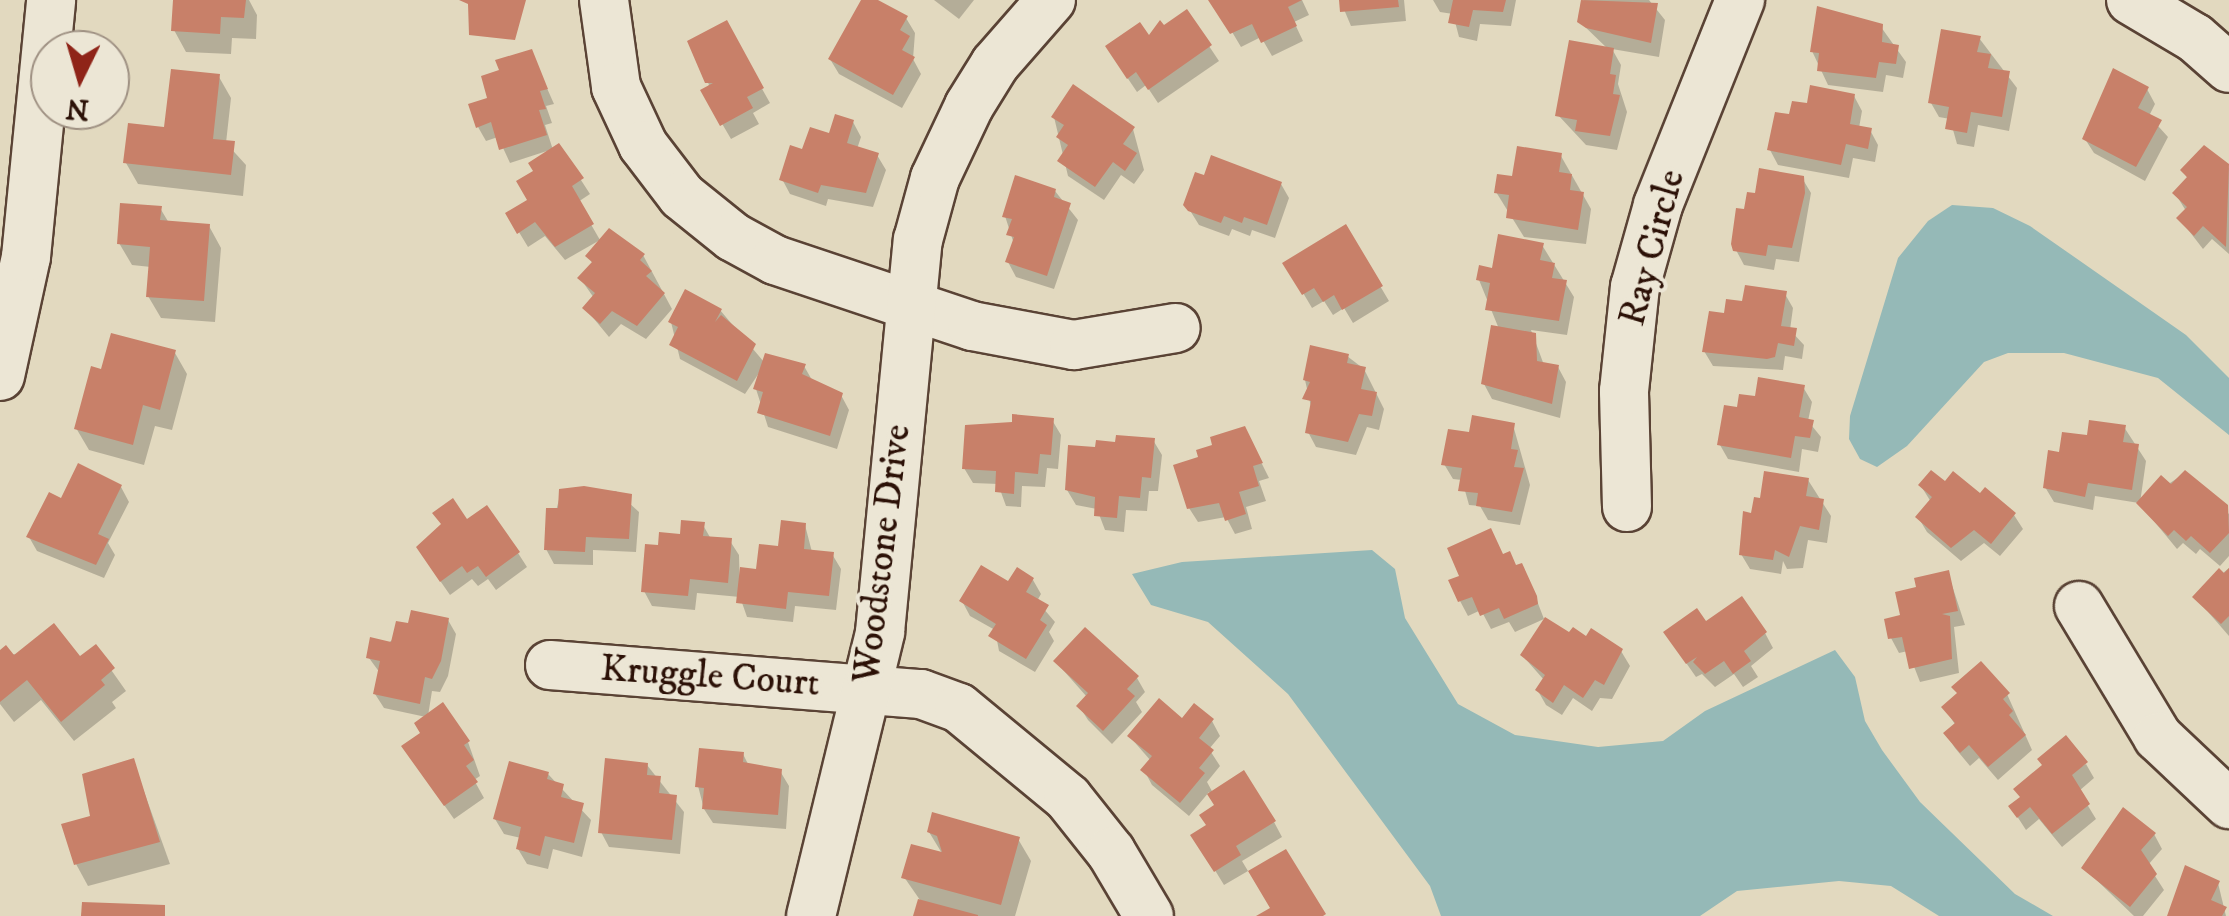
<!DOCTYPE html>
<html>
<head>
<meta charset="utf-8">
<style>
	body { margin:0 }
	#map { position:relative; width:2229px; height:916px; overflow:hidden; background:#e2d9bf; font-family:"IM FELL DW Pica",serif }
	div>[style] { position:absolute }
	.water>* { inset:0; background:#95b9b7 }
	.shadow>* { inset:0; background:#0003 }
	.building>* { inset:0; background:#c88069 }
	.roads { filter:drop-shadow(2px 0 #5a4335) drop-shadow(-2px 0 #5a4335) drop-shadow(0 2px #5a4335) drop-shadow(0 -2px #5a4335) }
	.minor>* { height:48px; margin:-24px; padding:0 24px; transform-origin:24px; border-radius:24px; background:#ece6d5 }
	span { translate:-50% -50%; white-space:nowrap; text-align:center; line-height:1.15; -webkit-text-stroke:8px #ece6d5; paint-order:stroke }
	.street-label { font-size:38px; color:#2c1107 }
	.north { position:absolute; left:30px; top:30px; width:100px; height:100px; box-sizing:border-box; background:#ece6d5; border:2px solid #9f9183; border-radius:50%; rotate:185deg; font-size:28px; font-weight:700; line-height:40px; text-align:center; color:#2c1107 }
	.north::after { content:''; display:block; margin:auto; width:35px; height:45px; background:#8f2418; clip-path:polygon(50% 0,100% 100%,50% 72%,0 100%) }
</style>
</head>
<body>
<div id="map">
	<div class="water">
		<i style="clip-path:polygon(1952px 205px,1993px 208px,2030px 226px,2186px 335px,2229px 378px,2229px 435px,2158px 378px,2064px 353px,2008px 353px,1984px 362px,1907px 446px,1877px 467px,1860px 459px,1849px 439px,1850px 416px,1898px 258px,1928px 221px)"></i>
		<i style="clip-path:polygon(1372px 550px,1395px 569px,1405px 618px,1458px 704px,1515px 735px,1598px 747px,1663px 741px,1705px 711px,1835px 650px,1855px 677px,1865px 721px,1882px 750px,1920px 802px,2015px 894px,2053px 916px,1939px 916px,1891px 886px,1839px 881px,1737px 891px,1700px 916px,1441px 916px,1430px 886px,1288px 694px,1208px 622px,1151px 605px,1132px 574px,1182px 562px)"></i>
	</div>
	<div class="shadow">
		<i style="clip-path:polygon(176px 0,249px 0,257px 15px,256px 39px,232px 38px,231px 54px,186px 52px,174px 30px)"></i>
		<i style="clip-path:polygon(864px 0,906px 18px,915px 33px,913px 59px,921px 74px,902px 108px,839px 74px,830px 59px)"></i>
		<i style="clip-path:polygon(934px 0,974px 0,959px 19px)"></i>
		<i style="clip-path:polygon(1213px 0,1302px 0,1309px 15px,1294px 22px,1303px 41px,1272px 56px,1261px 37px,1241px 47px)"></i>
		<i style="clip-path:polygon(1340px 0,1404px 0,1406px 21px,1351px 26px)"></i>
		<i style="clip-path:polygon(1433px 0,1516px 0,1511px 26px,1480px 24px,1477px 41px,1459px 37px,1453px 14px,1440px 12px)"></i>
		<i style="clip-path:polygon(1584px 0,1649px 0,1665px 20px,1659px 57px,1612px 49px,1621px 65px,1618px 84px,1627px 112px,1617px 150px,1586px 145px,1558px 115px,1609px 50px,1580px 22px)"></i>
		<i style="clip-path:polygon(1819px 8px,1881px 27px,1906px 62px,1903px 78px,1886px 75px,1883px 92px,1828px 85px,1812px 51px)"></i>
		<i style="clip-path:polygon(1187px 13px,1219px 61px,1158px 103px,1146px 85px,1137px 92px,1116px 61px)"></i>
		<i style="clip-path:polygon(726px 24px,770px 103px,753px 113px,759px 124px,731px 139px,703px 91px,709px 85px,691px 42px)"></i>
		<i style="clip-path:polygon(1979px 38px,2017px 88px,2009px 131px,1978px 125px,1974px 147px,1957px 144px,1950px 119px,1939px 117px,1931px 103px)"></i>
		<i style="clip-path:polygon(531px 52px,554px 104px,546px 106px,552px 123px,545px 125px,553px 150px,559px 146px,590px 194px,578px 202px,600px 240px,565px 260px,545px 236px,528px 247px,508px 214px,530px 201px,547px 151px,510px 163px,498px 137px,486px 141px,478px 127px,502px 72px)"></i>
		<i style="clip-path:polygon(219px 77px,231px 98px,226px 143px,246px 165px,243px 196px,138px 184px,126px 163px)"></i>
		<i style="clip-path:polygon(2147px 89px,2155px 104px,2149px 116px,2168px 137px,2145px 181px,2094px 153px,2085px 139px)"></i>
		<i style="clip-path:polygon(1854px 96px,1862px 111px,1859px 128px,1870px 130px,1878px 145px,1875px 162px,1853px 158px,1849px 178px,1778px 165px,1770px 150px,1791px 117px,1809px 106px)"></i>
		<i style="clip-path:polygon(1054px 117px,1133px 129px,1144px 170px,1134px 184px,1121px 175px,1104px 200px,1068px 176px)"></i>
		<i style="clip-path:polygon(853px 122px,861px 137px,857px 149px,877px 155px,886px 170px,873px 207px,828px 199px,826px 206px,790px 194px,782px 179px)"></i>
		<i style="clip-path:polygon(2204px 148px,2229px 168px,2229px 254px,2212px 239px,2203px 249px,2179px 218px,2186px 211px,2175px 193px,2188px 179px,2183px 171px)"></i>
		<i style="clip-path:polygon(1561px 156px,1591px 209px,1586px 244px,1524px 237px,1496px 192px)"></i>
		<i style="clip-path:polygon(1802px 178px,1811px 193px,1799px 262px,1776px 259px,1774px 270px,1744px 265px,1736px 250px,1757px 196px)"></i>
		<i style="clip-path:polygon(1281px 184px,1289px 198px,1275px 238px,1252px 230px,1250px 236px,1232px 229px,1229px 236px,1199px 225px,1186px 204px)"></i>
		<i style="clip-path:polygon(1055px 191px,1078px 220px,1054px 289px,1016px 277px,1008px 262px,1014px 244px,1005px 216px)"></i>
		<i style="clip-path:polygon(160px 208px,169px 223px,209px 226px,221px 248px,215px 322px,161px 318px,148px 296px,151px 267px,132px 265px,119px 243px)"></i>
		<i style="clip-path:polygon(1345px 227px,1389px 301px,1353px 323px,1344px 308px,1333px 315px,1324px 301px,1312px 308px,1286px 264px)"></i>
		<i style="clip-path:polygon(1542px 245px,1574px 297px,1567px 335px,1531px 330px,1544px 365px,1558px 367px,1566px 382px,1560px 418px,1492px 399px,1484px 384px,1499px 329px,1479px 280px)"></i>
		<i style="clip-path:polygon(643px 255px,672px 309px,646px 339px,621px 324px,609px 337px,585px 308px,594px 298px,580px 278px,593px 264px,588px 256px)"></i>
		<i style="clip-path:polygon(1785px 294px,1793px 308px,1790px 330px,1804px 345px,1802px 359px,1785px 356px,1783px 370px,1713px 366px,1704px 351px,1726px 316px)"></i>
		<i style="clip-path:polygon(720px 310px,764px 362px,804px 366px,812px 380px,841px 395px,849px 410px,837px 449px,768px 427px,756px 389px,763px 367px,745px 394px,680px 359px,671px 322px)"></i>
		<i style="clip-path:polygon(175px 353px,187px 374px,172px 430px,155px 426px,144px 465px,89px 450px,76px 428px,103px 372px)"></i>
		<i style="clip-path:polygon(1347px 356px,1364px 369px,1384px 409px,1379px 430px,1367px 427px,1356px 455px,1316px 447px,1308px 432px,1312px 411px,1305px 380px)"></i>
		<i style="clip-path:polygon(1803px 387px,1812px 402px,1808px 421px,1821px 437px,1818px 452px,1802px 449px,1799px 472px,1728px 459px,1720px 445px,1739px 410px)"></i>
		<i style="clip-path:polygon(1052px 420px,1061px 435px,1058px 469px,1047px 468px,1045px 487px,1022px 486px,1021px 507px,1006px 506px,998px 484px,973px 483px,964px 468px)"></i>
		<i style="clip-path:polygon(1513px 425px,1530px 485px,1520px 525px,1488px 520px,1480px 506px,1469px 505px,1462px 480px,1453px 479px,1444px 464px,1471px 435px)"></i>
		<i style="clip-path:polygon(2124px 427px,2146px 461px,2140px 503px,2185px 473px,2229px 514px,2229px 556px,2220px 566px,2200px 549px,2196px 554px,2183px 543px,2177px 549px,2139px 503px,2095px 496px,2093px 510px,2054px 502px,2045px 487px,2061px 455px)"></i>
		<i style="clip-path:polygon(1153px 440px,1162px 455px,1158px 491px,1149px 491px,1147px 511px,1126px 510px,1124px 532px,1105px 530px,1097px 509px,1076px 505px,1067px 490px,1098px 450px)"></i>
		<i style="clip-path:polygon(1252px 444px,1269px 478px,1259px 481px,1266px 501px,1246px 507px,1252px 529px,1235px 534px,1226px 517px,1198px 522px,1189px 508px,1202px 458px)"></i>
		<i style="clip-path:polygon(1808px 480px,1831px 516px,1827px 543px,1808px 540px,1803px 568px,1787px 569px,1783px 561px,1781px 574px,1750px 569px,1741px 554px,1753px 516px)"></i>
		<i style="clip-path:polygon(1945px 485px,2014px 515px,2023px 529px,2000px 556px,1984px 543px,1961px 561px,1927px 532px,1918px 517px,1931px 502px,1921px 486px)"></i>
		<i style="clip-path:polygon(121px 487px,129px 502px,108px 543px,115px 555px,104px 578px,37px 551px,29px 537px,62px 501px)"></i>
		<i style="clip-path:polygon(616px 491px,639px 512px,636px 552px,593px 550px,593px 565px,554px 564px,546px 549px,561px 492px)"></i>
		<i style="clip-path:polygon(467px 522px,518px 553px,527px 567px,496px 590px,488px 579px,478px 586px,472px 579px,450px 595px,427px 562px)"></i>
		<i style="clip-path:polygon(703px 525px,711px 539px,730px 541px,739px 555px,740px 591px,805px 525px,812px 552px,832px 554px,841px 569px,836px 610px,795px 606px,793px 622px,747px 617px,740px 597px,697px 593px,695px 610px,652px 606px,644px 591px,660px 548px)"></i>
		<i style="clip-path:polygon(1517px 568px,1529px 580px,1544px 619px,1515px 632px,1509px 622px,1491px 629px,1481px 610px,1468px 616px,1460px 601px)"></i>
		<i style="clip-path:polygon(2229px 568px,2229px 636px,2195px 597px)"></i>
		<i style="clip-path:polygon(1948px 573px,1965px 625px,1954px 627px,1959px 673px,1920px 682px,1908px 651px,1899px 653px,1891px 638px,1919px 589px)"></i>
		<i style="clip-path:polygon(1033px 580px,1041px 594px,1037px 601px,1055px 622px,1049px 632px,1054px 641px,1035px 672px,999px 651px,995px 630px,970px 616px,962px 601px)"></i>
		<i style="clip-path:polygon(448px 620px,456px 634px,448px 676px,440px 692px,432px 691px,428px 716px,468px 742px,480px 776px,474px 780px,484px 798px,454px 819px,413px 761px,426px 717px,384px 708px,375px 694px,380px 673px,369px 658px,410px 626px)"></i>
		<i style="clip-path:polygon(1706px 624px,1765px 633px,1773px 648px,1751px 666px,1758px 677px,1743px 687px,1734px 674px,1715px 687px,1702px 674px,1696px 677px,1675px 647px)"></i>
		<i style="clip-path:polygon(1570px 636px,1621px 651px,1630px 666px,1612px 699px,1600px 698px,1592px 711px,1573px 698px,1562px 715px,1546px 705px,1538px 691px,1544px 680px,1523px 656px)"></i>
		<i style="clip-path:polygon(95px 647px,126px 691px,112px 702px,116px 708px,74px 741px,41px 700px,14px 722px,0 704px,0 653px,80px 660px)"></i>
		<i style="clip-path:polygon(1056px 662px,1137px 678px,1145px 692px,1136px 702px,1142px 712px,1112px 744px,1088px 720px,1079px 706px,1087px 697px)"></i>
		<i style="clip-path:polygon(2007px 694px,2032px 750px,1998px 780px,1979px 758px,1970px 766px,1955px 748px,1946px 734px,1956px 726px,1944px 707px)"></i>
		<i style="clip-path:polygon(1183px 721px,1212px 721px,1220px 736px,1209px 749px,1220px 766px,1207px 782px,1213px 793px,1274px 822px,1282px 837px,1242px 861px,1248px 871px,1224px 885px,1194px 836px,1208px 826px,1217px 806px,1209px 792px,1189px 816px,1152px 785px,1144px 770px,1151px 761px,1130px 737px)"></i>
		<i style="clip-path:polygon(743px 754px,749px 766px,780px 771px,789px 786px,786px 829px,713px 823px,704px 809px,698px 786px)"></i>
		<i style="clip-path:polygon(133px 761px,170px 864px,88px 886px,76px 864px,93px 817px)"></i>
		<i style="clip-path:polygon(2086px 764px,2094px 778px,2079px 791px,2096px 819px,2062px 847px,2039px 819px,2026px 830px,2011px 807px)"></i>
		<i style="clip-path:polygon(647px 765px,684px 812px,680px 854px,609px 847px,601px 832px)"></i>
		<i style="clip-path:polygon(548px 774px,591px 820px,582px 857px,553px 849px,548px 869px,527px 864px,518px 849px,521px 838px,504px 834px,495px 819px)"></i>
		<i style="clip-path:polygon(929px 832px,1018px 839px,1031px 861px,1015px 916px,916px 916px,920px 900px,904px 877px,943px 855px)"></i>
		<i style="clip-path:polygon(2154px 834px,2162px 849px,2148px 865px,2164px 890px,2143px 916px,2134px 916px,2084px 868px)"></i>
		<i style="clip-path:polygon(2218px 883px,2226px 916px,2168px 916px)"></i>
	</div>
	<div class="building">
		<i style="clip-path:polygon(173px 0,246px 0,244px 18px,221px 17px,220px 34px,171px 31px)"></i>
		<i style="clip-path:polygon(459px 0,526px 0,515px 40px,469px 35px,468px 4px)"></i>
		<i style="clip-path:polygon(861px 0,878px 0,908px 16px,900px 30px,910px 36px,902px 50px,915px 57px,893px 95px,828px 59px)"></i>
		<i style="clip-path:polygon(1208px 0,1302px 0,1288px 7px,1297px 26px,1261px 43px,1252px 24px,1230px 34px)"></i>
		<i style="clip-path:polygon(1339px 0,1398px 0,1399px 7px,1340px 12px)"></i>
		<i style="clip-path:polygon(1453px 0,1506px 0,1503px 12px,1473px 10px,1469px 27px,1448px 23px)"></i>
		<i style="clip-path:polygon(1581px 0,1658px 3px,1651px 43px,1586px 28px,1577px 22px)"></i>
		<i style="clip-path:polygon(1817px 6px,1883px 24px,1882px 42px,1899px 45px,1896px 64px,1879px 62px,1876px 78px,1817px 71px,1819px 53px,1810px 52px)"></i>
		<i style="clip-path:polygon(1187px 9px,1212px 45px,1148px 90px,1136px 72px,1127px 79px,1105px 46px,1140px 22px,1149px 35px,1160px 20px,1164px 25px)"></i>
		<i style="clip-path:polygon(727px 20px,764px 88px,747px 97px,753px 108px,720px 126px,700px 90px,713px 83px,705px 83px,687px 41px)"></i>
		<i style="clip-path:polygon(1941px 29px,1981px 36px,1977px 52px,1991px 54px,1988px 68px,2010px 71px,2002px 117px,1971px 112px,1967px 133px,1945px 129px,1949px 107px,1928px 103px)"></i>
		<i style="clip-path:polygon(1569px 40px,1614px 48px,1610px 74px,1616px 75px,1613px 94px,1620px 95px,1610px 136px,1575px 131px,1577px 120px,1555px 116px)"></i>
		<i style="clip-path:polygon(532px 49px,548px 89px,540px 91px,546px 109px,539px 110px,547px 135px,499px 150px,491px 122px,476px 128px,468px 104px,487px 98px,481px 76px,499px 70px,495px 60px)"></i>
		<i style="clip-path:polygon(2113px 68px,2149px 87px,2138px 108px,2162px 120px,2136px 167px,2082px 139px)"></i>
		<i style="clip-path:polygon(171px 69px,220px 74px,213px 139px,235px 141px,231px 175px,123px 163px,128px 123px,164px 127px)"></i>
		<i style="clip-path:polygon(1073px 84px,1135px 127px,1123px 144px,1137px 153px,1125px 171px,1113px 162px,1095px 187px,1057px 161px,1068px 145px,1056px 137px,1064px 125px,1051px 117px)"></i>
		<i style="clip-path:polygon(1810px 85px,1855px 94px,1850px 124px,1872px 128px,1868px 149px,1846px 144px,1841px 165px,1767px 150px,1775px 112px,1789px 114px,1792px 101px,1807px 103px)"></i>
		<i style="clip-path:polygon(835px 114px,854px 120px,847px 143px,879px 153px,866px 193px,821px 185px,818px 193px,779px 180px,790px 145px,802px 149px,810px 127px,829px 133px)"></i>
		<i style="clip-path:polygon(559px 143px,584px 178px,572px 186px,594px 224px,555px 247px,535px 222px,517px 234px,505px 213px,527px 200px,516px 181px,533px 171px,528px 163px)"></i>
		<i style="clip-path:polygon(2204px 145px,2229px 164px,2226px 247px,2203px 226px,2194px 236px,2176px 218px,2187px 207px,2172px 193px,2187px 177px,2180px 170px)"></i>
		<i style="clip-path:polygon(1517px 146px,1562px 153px,1559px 172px,1572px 174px,1570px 190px,1584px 192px,1578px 230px,1506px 218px,1509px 195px,1494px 193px,1497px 174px,1512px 176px)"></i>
		<i style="clip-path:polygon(1211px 155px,1282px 182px,1267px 225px,1244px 217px,1242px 223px,1224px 216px,1221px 223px,1188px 211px,1183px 205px,1195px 172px,1204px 175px)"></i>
		<i style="clip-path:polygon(1759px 168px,1804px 176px,1805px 193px,1792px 248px,1768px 245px,1766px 256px,1733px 251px,1731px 244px,1736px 208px,1744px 209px,1747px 192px,1755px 193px)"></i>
		<i style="clip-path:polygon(1015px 175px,1056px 189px,1054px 197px,1071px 203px,1047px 276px,1005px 262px,1014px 237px,1006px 235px,1012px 219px,1002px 217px)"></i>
		<i style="clip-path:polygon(120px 203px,162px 206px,160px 220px,210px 224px,204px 301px,146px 297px,150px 247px,117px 244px)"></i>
		<i style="clip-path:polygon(1346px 224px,1383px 286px,1342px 310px,1334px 295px,1323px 302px,1314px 288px,1302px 295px,1282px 263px)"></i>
		<i style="clip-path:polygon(609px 228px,645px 254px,640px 260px,652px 271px,646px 276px,665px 293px,637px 326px,612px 311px,600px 324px,582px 308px,595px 293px,577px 278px,592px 262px,585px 256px)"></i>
		<i style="clip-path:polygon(1498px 234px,1544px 243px,1540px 260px,1555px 263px,1552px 278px,1567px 280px,1559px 321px,1485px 310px,1490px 283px,1476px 280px,1479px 265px,1492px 268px)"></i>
		<i style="clip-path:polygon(1745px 285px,1787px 291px,1781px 326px,1797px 328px,1794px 346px,1778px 343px,1775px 357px,1767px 359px,1702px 352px,1709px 311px,1724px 313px,1726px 299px,1742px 301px)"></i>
		<i style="clip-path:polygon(685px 289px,722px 309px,715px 322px,721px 315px,756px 344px,737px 381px,669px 345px,678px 327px,668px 322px)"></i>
		<i style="clip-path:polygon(1491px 325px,1536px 333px,1537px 361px,1559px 365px,1552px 404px,1481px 384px)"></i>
		<i style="clip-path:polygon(111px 333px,176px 350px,160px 410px,143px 405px,133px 445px,74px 429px,91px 366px,101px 369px)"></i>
		<i style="clip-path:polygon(1310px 345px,1349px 354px,1347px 363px,1366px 367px,1361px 389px,1377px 392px,1372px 416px,1359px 414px,1348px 442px,1305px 433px,1311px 401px,1302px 399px,1310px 382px,1303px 380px)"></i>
		<i style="clip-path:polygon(765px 353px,806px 364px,802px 374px,843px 393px,830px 436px,757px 413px,763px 392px,753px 389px)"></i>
		<i style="clip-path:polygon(1758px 377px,1805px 385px,1799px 417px,1814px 420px,1810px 438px,1795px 436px,1791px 458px,1717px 445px,1724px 405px,1737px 407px,1739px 394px,1755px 396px)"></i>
		<i style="clip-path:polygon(1012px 414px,1054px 418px,1051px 455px,1040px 454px,1038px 474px,1015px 472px,1014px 494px,995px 492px,996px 471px,962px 469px,965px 425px,1012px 422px)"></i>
		<i style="clip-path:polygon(1472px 415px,1515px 423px,1511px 449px,1518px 450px,1514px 467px,1524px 468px,1512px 512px,1476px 506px,1478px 493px,1458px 491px,1462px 468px,1441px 465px,1448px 429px,1469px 432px)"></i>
		<i style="clip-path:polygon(2089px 420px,2126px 425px,2123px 442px,2139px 444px,2132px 490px,2088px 483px,2085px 497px,2043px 488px,2048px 450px,2059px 452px,2062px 432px,2087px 435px)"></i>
		<i style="clip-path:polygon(1245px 426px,1263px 463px,1253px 466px,1259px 486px,1239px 492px,1246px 514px,1225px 521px,1219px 503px,1187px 509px,1173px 465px,1198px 457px,1196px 450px,1212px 445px,1210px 437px)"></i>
		<i style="clip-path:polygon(1116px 435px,1155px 438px,1151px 478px,1142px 477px,1140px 498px,1119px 496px,1117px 518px,1094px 516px,1095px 497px,1065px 490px,1068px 445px,1095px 447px,1096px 440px,1115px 442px)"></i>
		<i style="clip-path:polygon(78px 463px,122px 485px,98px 534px,109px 539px,96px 565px,26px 537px,49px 492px,61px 498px)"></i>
		<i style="clip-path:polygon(1931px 470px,1945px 481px,1953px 471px,1980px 493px,1985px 487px,2016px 513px,1991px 544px,1974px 530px,1951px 548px,1915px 517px,1932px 497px,1918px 485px)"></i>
		<i style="clip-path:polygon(2185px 470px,2228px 505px,2229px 533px,2210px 553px,2191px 536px,2186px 541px,2174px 530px,2168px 536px,2136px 503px,2161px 475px,2171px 484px)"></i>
		<i style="clip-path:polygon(1764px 471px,1809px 478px,1806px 496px,1824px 499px,1819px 530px,1800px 526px,1789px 557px,1775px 550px,1773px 560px,1739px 555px,1743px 511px,1751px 513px,1754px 497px,1760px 498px)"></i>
		<i style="clip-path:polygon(584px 486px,632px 494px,629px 539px,586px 537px,585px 552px,544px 550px,546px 508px,558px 508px,559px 489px)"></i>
		<i style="clip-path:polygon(453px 498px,467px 519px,487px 505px,520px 552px,486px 577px,478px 566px,467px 573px,462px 566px,440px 582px,416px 547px,441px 524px,432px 513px)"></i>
		<i style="clip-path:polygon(681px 520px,705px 522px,703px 536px,732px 538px,728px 583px,690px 579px,688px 596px,641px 592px,645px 544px,658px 545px,659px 532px,680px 534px)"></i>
		<i style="clip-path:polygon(781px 520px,806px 523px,804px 549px,834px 552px,829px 596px,788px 592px,786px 609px,736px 603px,740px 567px,756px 569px,759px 544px,778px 546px)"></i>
		<i style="clip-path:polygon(1491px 528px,1503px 554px,1510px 551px,1516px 565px,1522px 563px,1537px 596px,1538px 604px,1504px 619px,1499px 608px,1480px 616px,1472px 597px,1458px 602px,1448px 580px,1459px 576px,1447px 548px)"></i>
		<i style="clip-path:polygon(981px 565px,1008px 581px,1017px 567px,1034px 578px,1026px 592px,1049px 605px,1040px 620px,1047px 625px,1026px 659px,988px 636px,996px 624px,959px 601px)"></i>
		<i style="clip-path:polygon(2219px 568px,2224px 573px,2229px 568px,2229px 616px,2221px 624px,2192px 597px)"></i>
		<i style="clip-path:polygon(1949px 570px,1958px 611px,1942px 614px,1950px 616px,1952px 659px,1909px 669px,1902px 637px,1888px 639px,1884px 619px,1900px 615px,1895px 592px,1916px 587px,1914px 578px)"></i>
		<i style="clip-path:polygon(1742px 596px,1767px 632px,1744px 651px,1751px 661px,1733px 674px,1724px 661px,1705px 674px,1693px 662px,1697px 657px,1686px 664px,1663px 632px,1697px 608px,1706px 621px)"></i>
		<i style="clip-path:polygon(411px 610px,449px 618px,441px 661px,432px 679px,425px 677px,420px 704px,373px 694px,380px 661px,366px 658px,370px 637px,391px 642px,396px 621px,408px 623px)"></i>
		<i style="clip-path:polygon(1545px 617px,1569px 632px,1573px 627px,1586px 636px,1591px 628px,1623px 649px,1604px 685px,1595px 680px,1583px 698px,1564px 685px,1553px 703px,1535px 690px,1545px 675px,1520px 655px)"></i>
		<i style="clip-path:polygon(54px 623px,80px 656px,96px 644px,115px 668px,101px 680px,105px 685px,61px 722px,27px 680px,0 702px,0 650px,6px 645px,14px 655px)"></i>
		<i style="clip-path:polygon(1085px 627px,1139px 676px,1127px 689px,1135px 696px,1103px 731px,1076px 706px,1088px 693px,1053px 661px)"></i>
		<i style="clip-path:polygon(1981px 661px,2010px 693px,2003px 699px,2013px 711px,2009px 715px,2026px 735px,1988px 767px,1969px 745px,1960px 753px,1943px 733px,1955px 723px,1941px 707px,1957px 693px,1951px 687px)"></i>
		<i style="clip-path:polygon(1159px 698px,1182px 718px,1194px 703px,1214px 719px,1199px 738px,1214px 750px,1199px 768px,1205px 773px,1180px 803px,1140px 770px,1152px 756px,1127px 736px)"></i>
		<i style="clip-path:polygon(443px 702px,470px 741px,464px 745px,474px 760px,466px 766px,478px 782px,444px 806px,401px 746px,420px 733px,414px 723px)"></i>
		<i style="clip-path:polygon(2066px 735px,2088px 762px,2072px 775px,2090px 804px,2052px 834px,2030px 807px,2017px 818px,2008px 806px,2020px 797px,2013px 789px,2042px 765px,2037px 759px)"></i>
		<i style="clip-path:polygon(699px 748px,744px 752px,743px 762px,782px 769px,778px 815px,702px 809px,704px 788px,695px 787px)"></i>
		<i style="clip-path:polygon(134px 758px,160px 842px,74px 865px,61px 824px,90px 816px,82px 774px)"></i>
		<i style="clip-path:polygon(605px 758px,648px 763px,647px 775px,661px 776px,659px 793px,677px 795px,672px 840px,598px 833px)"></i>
		<i style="clip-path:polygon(509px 761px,549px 772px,547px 779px,564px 784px,561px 797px,584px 803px,574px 843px,545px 836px,540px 856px,516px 849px,521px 827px,493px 819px)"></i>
		<i style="clip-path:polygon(1244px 770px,1276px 821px,1236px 846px,1241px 855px,1214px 872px,1190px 835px,1206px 825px,1199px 815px,1214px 805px,1207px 794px)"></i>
		<i style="clip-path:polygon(2123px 807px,2156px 833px,2141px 850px,2157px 874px,2130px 907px,2081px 868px)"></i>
		<i style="clip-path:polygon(932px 812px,1020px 837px,1001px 905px,901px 878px,911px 844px,942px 852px,937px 836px,927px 832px)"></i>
		<i style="clip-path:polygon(1286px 849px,1326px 914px,1323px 916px,1256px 916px,1270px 908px,1248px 871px)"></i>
		<i style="clip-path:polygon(2185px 865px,2220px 881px,2211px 900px,2227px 907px,2222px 916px,2167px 916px)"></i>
		<i style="clip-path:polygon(918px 899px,978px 915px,978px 916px,913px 916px)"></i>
		<i style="clip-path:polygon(82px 902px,165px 905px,165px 916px,81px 916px)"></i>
	</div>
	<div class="roads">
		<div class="minor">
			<i style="left:604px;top:0;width:88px;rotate:82.1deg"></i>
			<i style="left:616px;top:87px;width:64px;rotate:65deg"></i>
			<i style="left:643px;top:145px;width:64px;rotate:52.6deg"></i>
			<i style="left:682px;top:196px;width:65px;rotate:38.8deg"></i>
			<i style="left:733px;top:237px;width:48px;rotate:28.7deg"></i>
			<i style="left:775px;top:260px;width:208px;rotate:18.5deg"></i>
			<i style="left:972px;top:326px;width:104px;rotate:10.6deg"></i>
			<i style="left:1074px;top:345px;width:103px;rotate:-9.5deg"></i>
			<i style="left:2131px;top:0;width:74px;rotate:30.7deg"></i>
			<i style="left:2195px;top:38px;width:45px;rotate:41.4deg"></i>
			<i style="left:0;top:376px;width:122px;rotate:-77.7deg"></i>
			<i style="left:26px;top:257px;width:258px;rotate:-84.4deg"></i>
			<i style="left:1627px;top:507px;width:116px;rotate:-91.5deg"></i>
			<i style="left:1624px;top:391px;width:105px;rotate:-84deg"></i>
			<i style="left:1635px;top:287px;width:85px;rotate:-74.3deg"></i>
			<i style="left:1658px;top:205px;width:221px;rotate:-68.2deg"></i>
			<i style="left:2079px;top:606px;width:153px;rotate:58.9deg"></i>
			<i style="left:2158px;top:737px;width:98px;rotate:43.3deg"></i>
			<i style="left:550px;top:665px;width:372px;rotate:4.5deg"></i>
			<i style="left:921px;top:694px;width:40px;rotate:20.2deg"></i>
			<i style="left:959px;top:708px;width:141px;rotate:39.5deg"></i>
			<i style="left:1068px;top:798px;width:69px;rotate:51.5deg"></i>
			<i style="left:1111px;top:852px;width:74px;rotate:59.3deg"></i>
			<i style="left:811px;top:916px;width:292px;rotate:-76.3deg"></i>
			<i style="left:880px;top:632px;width:394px;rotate:-84.5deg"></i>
			<i style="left:918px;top:240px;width:64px;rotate:-74.7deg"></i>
			<i style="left:935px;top:178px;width:80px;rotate:-64.7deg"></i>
			<i style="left:969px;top:106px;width:49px;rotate:-58.2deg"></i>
			<i style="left:995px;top:64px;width:85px;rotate:-48.8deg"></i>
		</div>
	</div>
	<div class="street-label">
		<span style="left:1653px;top:248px;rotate:-75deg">Ray Circle</span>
		<span style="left:883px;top:554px;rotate:-83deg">Woodstone Drive</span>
		<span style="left:710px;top:677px;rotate:4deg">Kruggle Court</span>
	</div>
	<div class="north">N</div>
</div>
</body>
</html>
